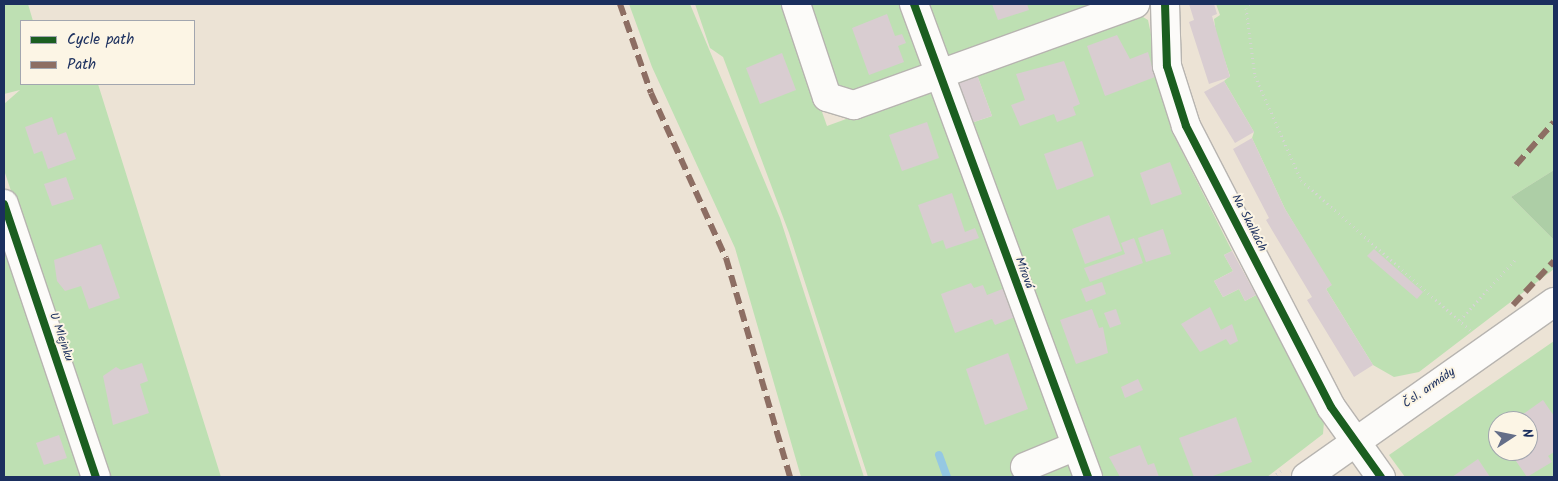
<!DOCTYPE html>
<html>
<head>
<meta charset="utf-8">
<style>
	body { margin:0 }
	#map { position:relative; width:1558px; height:481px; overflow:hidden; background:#ece3d5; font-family:Kalam,sans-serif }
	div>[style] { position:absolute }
	.green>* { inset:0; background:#bee0b3 }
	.forest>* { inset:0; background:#adcea6 }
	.stream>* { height:8px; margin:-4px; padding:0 4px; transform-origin:4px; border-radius:4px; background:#95c8e3 }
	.building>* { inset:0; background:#d9cdd1 }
	.path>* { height:3px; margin-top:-1.5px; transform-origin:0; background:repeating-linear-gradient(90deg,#d5d4d3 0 1px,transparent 0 5px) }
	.roads { filter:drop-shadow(1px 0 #b7b4b0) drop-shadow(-1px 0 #b7b4b0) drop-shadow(0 1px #b7b4b0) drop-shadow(0 -1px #b7b4b0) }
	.minor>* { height:28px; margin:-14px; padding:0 14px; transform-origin:14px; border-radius:14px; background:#fcfbf9 }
	.quiet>* { height:6px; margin-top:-3px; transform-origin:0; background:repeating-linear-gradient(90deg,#8d6e63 0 12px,transparent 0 18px) }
	.cycleway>* { height:8px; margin:-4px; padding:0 4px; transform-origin:4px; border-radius:4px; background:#1b5e20 }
	span { translate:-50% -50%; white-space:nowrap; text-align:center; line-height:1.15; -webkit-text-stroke:4px #fcf5e5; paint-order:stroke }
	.street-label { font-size:12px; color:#1b2f5e }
	.frame { position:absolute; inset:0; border:5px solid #1b2f5e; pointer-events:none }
	.legend { position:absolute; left:20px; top:20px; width:175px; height:65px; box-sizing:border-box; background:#fcf5e5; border:1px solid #a2a6af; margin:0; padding:6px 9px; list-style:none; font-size:15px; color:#1b2f5e }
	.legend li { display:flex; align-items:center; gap:10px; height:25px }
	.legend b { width:25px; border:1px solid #a2a6af }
	.north { position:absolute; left:1488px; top:411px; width:50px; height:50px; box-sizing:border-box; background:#fcf5e5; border:1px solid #a2a6af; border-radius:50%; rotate:79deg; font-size:14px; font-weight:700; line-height:20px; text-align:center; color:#1b2f5e }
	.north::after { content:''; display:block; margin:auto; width:18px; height:22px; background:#646e88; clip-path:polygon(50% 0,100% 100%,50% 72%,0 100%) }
</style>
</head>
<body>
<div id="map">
	<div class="green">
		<i style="clip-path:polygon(4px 4px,28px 4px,33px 21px,21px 21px,21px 84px,98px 84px,221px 477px,107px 477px,4px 170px,4px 104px,20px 90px,4px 94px)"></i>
		<i style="clip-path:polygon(629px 4px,690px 4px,780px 218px,864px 477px,801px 477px,735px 248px,652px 67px)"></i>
		<i style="clip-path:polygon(695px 4px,784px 4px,827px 126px,934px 87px,1073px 477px,868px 477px,789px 233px,723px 57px,710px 48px)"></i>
		<i style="clip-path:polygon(807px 4px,902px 4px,925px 67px,851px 94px,836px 87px)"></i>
		<i style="clip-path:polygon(926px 4px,1090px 4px,946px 59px)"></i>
		<i style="clip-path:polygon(1216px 4px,1554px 4px,1554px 170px,1511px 197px,1554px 240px,1554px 269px,1419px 372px,1394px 377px,1373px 365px,1326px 289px,1331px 285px,1285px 209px,1252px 138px,1254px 132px,1224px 81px,1230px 76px,1216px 34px,1214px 19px,1220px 15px)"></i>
		<i style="clip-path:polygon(1138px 14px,1148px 20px,1171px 130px,1232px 251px,1224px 255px,1233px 271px,1214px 281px,1223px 297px,1239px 289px,1245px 301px,1256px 295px,1324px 422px,1323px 434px,1267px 477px,1097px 477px,971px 123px,992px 116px,976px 72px)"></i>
		<i style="clip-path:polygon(4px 236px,86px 477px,4px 477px)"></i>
		<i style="clip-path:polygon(evenodd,1554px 341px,1554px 477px,1405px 477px,1389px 455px,1554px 341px,1498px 421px,1528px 421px,1528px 451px,1498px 451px,1498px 421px)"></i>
	</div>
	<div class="forest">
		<i style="clip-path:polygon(1554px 170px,1554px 240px,1511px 197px)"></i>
	</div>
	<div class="stream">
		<i style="left:939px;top:455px;width:23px;rotate:70deg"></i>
	</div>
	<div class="building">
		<i style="clip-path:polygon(992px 4px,1027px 4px,1029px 10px,998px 20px)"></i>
		<i style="clip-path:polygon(1189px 4px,1214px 4px,1217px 14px,1212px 16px,1230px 77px,1209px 84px,1189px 22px,1194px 20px)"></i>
		<i style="clip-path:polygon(887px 14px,895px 36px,902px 34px,906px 43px,898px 46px,904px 62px,869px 75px,852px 28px)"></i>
		<i style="clip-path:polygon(1117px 35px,1130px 59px,1148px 52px,1155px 77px,1105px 96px,1087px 46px)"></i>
		<i style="clip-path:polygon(782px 53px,796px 90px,760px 104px,746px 68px)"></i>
		<i style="clip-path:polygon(1064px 61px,1080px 104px,1073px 107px,1076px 115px,1057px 122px,1054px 114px,1020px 126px,1011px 105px,1025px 100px,1016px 74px)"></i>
		<i style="clip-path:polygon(976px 72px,992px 116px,971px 123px,955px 80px)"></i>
		<i style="clip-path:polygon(1224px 81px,1254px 132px,1235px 143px,1204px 92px)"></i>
		<i style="clip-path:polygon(52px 117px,58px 135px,66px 132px,76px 159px,48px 169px,42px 151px,34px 154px,25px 127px)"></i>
		<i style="clip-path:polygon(927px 122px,939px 158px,902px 171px,889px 135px)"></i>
		<i style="clip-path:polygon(1252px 138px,1285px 209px,1332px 285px,1326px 289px,1373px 365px,1354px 377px,1307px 300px,1312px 297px,1266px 220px,1269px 218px,1233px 149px)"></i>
		<i style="clip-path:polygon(1082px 141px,1094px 176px,1057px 190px,1044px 154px)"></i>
		<i style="clip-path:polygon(1170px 162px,1182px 194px,1151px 205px,1140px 173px)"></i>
		<i style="clip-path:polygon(66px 177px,74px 199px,52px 206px,44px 184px)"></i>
		<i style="clip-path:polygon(952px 193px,965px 232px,975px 228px,979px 238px,946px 249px,943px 240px,932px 244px,918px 205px)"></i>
		<i style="clip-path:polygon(1109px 215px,1122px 251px,1085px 264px,1072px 229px)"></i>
		<i style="clip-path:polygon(1163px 229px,1171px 254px,1146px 262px,1138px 238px)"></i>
		<i style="clip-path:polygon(1134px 238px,1143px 263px,1090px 282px,1084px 268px,1125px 254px,1121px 243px)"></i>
		<i style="clip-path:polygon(101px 244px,120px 298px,89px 309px,81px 286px,65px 291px,57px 281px,54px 260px)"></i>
		<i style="clip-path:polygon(1374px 249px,1423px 292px,1417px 299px,1367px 256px)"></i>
		<i style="clip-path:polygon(1232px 251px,1256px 295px,1245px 301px,1239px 289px,1223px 297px,1214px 281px,1233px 271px,1224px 255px)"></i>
		<i style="clip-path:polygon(1102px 282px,1106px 294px,1086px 302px,1081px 289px)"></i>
		<i style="clip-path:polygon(971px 283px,974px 288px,983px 285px,987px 295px,1005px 288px,1015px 317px,995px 325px,992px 319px,955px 333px,941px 294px)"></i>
		<i style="clip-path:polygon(1210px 307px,1221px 330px,1232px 324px,1238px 341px,1230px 345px,1226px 339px,1200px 352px,1181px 324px)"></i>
		<i style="clip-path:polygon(1092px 309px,1099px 328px,1103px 327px,1108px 353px,1076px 364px,1060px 320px)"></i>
		<i style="clip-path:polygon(1116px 309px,1121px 324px,1110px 328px,1104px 313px)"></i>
		<i style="clip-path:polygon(1008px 353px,1028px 409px,985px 425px,966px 369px)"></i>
		<i style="clip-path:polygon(142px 363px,148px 381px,140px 384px,149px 413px,113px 425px,103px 376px,116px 367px,121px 370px)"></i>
		<i style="clip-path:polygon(1138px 379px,1143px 390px,1125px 398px,1121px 387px)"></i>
		<i style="clip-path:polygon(1543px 400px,1554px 416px,1554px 452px,1548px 456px,1552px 462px,1527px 477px,1509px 451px,1528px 451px,1528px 421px,1519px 417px)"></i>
		<i style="clip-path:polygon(1236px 417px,1252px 462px,1210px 477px,1194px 477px,1179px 438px)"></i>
		<i style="clip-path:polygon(59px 435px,67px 458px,44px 465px,36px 443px)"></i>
		<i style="clip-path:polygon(1140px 445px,1148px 465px,1154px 463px,1159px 477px,1120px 477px,1109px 457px)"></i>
		<i style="clip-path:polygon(1478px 459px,1490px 477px,1452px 477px)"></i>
	</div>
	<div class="path">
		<i style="left:1249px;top:4px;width:5px;rotate:127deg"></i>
		<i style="left:1246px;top:8px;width:69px;rotate:82.5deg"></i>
		<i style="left:1255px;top:76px;width:114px;rotate:66.1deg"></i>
		<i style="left:1301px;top:180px;width:226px;rotate:41.6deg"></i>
		<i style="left:1460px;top:320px;width:81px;rotate:-47.5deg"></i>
		<i style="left:1272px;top:477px;width:11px;rotate:-34deg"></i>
	</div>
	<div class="roads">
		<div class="minor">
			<i style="left:796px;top:4px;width:98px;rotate:71.6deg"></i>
			<i style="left:827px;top:97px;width:28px;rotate:17deg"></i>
			<i style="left:854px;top:105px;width:299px;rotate:-19.8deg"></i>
			<i style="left:914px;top:4px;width:504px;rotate:69.8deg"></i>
			<i style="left:1165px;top:4px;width:62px;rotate:88.2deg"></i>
			<i style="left:1167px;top:66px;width:63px;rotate:72.4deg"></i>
			<i style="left:1186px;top:126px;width:316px;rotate:62.7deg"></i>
			<i style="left:1331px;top:407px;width:86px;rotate:54.5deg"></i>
			<i style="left:4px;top:204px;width:288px;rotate:71.4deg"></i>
			<i style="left:1025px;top:467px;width:55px;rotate:-22.4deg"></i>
			<i style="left:1306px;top:477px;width:304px;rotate:-35.2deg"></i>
		</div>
	</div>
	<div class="quiet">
		<i style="left:620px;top:4px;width:94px;rotate:70.8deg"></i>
		<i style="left:651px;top:93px;width:181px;rotate:65.6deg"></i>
		<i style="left:726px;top:258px;width:228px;rotate:73.7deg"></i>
		<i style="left:1516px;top:165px;width:57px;rotate:-48.5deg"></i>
		<i style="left:1513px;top:305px;width:60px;rotate:-47deg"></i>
	</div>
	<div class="cycleway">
		<i style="left:914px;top:4px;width:504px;rotate:69.8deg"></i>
		<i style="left:1165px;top:4px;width:62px;rotate:88.2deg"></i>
		<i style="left:1167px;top:66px;width:63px;rotate:72.4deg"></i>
		<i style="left:1186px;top:126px;width:316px;rotate:62.7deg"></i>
		<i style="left:1331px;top:407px;width:86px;rotate:54.5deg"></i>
		<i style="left:4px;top:204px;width:288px;rotate:71.4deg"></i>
	</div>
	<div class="street-label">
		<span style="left:1249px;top:223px;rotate:63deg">Na Skalkách</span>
		<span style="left:1024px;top:273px;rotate:70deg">Mírová</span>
		<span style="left:61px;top:337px;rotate:71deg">U Mlejnku</span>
		<span style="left:1429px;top:388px;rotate:-35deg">Čsl. armády</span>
	</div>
	<div class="frame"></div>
	<ul class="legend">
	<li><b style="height:6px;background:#1b5e20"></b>Cycle path</li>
	<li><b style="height:6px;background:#8d6e63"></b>Path</li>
	</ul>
	<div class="north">N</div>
</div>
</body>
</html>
